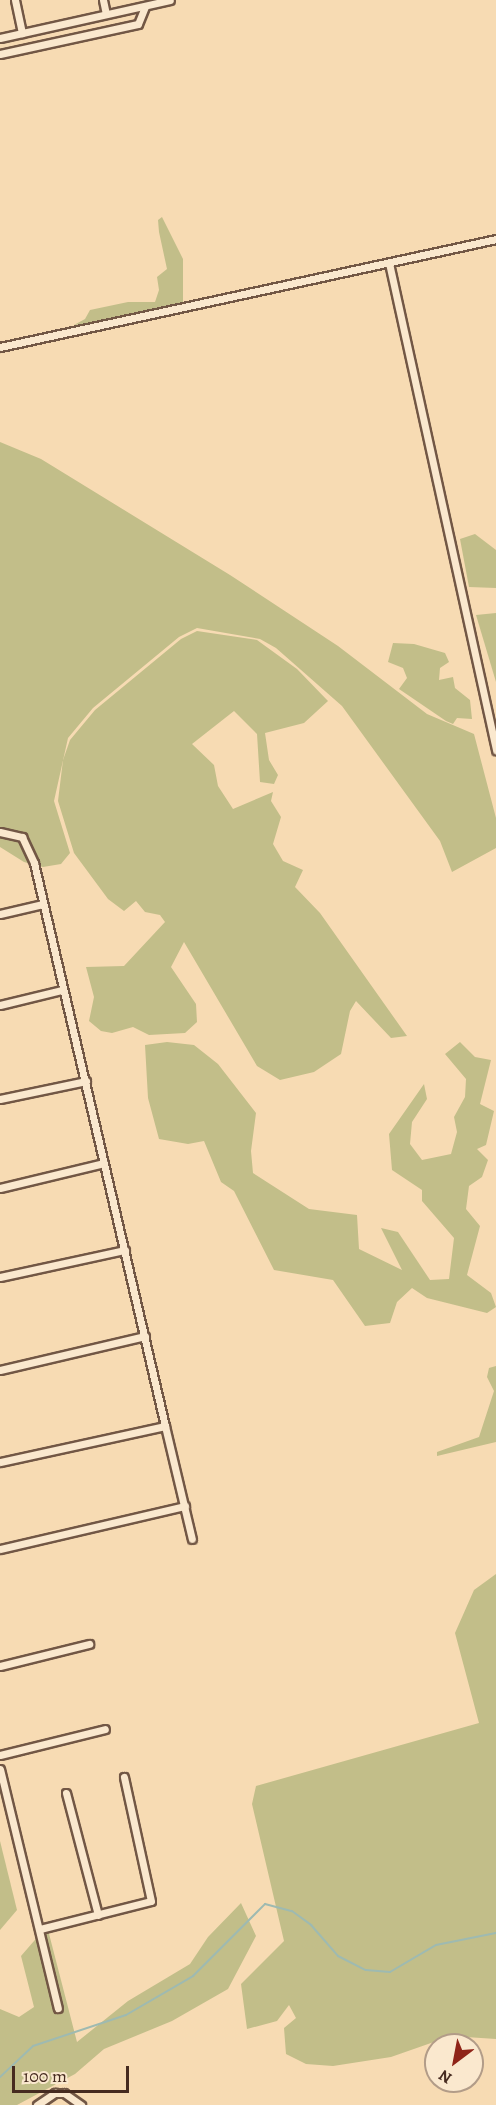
<!DOCTYPE html>
<html>
<head>
<meta charset="utf-8">
<style>
	body { margin:0 }
	#map { position:relative; width:496px; height:2105px; overflow:hidden; background:#f7dbb3; font-family:Alegreya,serif }
	div>[style] { position:absolute }
	.green>* { inset:0; background:#c2be89 }
	.stream>* { height:2px; margin:-1px; padding:0 1px; transform-origin:1px; border-radius:1px; background:#9ebab1 }
	.roads { filter:drop-shadow(2px 0 #725745) drop-shadow(-2px 0 #725745) drop-shadow(0 2px #725745) drop-shadow(0 -2px #725745) }
	.street>* { height:7px; margin:-3.5px; padding:0 3.5px; transform-origin:3.5px; border-radius:3.5px; background:#fae8ce }
	span { translate:-50% -50%; white-space:nowrap; text-align:center; line-height:1.15; -webkit-text-stroke:4.5px #fae8ce; paint-order:stroke }
	.north { position:absolute; left:424px; top:2033px; width:60px; height:60px; box-sizing:border-box; background:#fae8ce; border:2px solid #b29c88; border-radius:50%; rotate:212deg; font-size:16px; font-weight:700; line-height:24px; text-align:center; color:#462b20 }
	.north::after { content:''; display:block; margin:auto; width:21px; height:27px; background:#8f2418; clip-path:polygon(50% 0,100% 100%,50% 72%,0 100%) }
	.scale { position:absolute; left:12px; top:2066px; width:117px; height:27px; box-sizing:border-box; border:3px solid #462b20; border-top:0; padding-left:8px; font-size:18px; line-height:21px; white-space:nowrap; color:#462b20; -webkit-text-stroke:4px #fae8ce; paint-order:stroke }
</style>
</head>
<body>
<div id="map">
	<div class="green">
		<i style="clip-path:polygon(162px 217px,183px 259px,183px 303px,108px 322px,74px 325px,85px 319px,90px 310px,128px 302px,155px 302px,159px 290px,157px 277px,167px 269px,159px 232px,158px 220px)"></i>
		<i style="clip-path:polygon(0 442px,41px 459px,230px 575px,338px 646px,427px 714px,474px 734px,496px 818px,496px 848px,452px 872px,440px 841px,342px 706px,276px 648px,260px 639px,197px 628px,179px 637px,93px 708px,68px 738px,54px 801px,70px 853px,61px 864px,43px 867px,24px 862px,0 847px)"></i>
		<i style="clip-path:polygon(475px 534px,496px 550px,496px 588px,469px 587px,460px 539px)"></i>
		<i style="clip-path:polygon(496px 613px,496px 682px,476px 615px)"></i>
		<i style="clip-path:polygon(197px 631px,257px 640px,297px 669px,328px 701px,304px 723px,265px 733px,269px 760px,278px 775px,274px 784px,260px 782px,257px 734px,234px 711px,192px 744px,214px 765px,218px 786px,233px 809px,273px 792px,271px 801px,281px 817px,273px 844px,283px 861px,303px 870px,295px 887px,320px 913px,407px 1036px,391px 1038px,356px 1001px,350px 1011px,341px 1054px,314px 1072px,280px 1080px,257px 1066px,184px 942px,171px 967px,196px 1004px,197px 1022px,185px 1033px,149px 1035px,133px 1027px,112px 1033px,101px 1031px,89px 1021px,94px 997px,86px 967px,124px 966px,165px 922px,160px 915px,145px 912px,136px 901px,124px 911px,108px 899px,74px 853px,58px 801px,63px 760px,70px 740px,95px 710px,181px 639px)"></i>
		<i style="clip-path:polygon(393px 643px,414px 644px,445px 653px,449px 662px,440px 668px,439px 680px,453px 677px,455px 688px,470px 700px,472px 719px,457px 718px,453px 724px,446px 721px,399px 689px,407px 678px,403px 668px,388px 662px)"></i>
		<i style="clip-path:polygon(167px 1042px,194px 1045px,218px 1064px,256px 1113px,251px 1151px,253px 1173px,309px 1209px,357px 1215px,359px 1249px,402px 1270px,381px 1228px,398px 1232px,430px 1280px,449px 1279px,454px 1238px,422px 1201px,422px 1190px,392px 1170px,389px 1134px,424px 1084px,427px 1099px,412px 1122px,410px 1144px,422px 1160px,451px 1154px,457px 1132px,454px 1117px,465px 1097px,466px 1079px,445px 1054px,460px 1042px,475px 1057px,491px 1060px,480px 1104px,494px 1111px,486px 1145px,477px 1149px,488px 1160px,482px 1177px,469px 1186px,466px 1209px,480px 1226px,467px 1275px,491px 1293px,496px 1307px,487px 1313px,427px 1298px,412px 1288px,397px 1302px,390px 1323px,365px 1326px,333px 1280px,274px 1270px,234px 1191px,221px 1182px,204px 1141px,188px 1144px,159px 1139px,148px 1098px,145px 1045px)"></i>
		<i style="clip-path:polygon(496px 1366px,496px 1442px,437px 1456px,437px 1452px,479px 1437px,494px 1391px,487px 1377px,489px 1368px)"></i>
		<i style="clip-path:polygon(496px 1574px,496px 2039px,451px 2036px,391px 2057px,333px 2066px,306px 2064px,286px 2054px,284px 2028px,296px 2018px,289px 2005px,277px 2021px,247px 2029px,241px 1984px,284px 1941px,252px 1804px,256px 1786px,479px 1723px,455px 1633px,474px 1590px)"></i>
		<i style="clip-path:polygon(0 1841px,17px 1910px,0 1930px)"></i>
		<i style="clip-path:polygon(241px 1903px,256px 1936px,228px 1989px,172px 2021px,104px 2049px,75px 2074px,17px 2105px,0 2105px,0 2009px,19px 2017px,34px 2007px,21px 1956px,47px 1926px,77px 2042px,128px 2001px,190px 1964px,208px 1937px)"></i>
	</div>
	<div class="stream">
		<i style="left:0;top:2077px;width:45px;rotate:-43.2deg"></i>
		<i style="left:33px;top:2046px;width:98px;rotate:-18.4deg"></i>
		<i style="left:126px;top:2015px;width:78px;rotate:-30.2deg"></i>
		<i style="left:193px;top:1976px;width:102px;rotate:-45deg"></i>
		<i style="left:265px;top:1904px;width:28px;rotate:15deg"></i>
		<i style="left:292px;top:1911px;width:24px;rotate:36deg"></i>
		<i style="left:311px;top:1925px;width:41px;rotate:48.9deg"></i>
		<i style="left:338px;top:1956px;width:31px;rotate:27deg"></i>
		<i style="left:366px;top:1970px;width:24px;rotate:5deg"></i>
		<i style="left:390px;top:1972px;width:53px;rotate:-30.4deg"></i>
		<i style="left:436px;top:1945px;width:61px;rotate:-11.3deg"></i>
	</div>
	<div class="roads">
		<div class="street">
			<i style="left:15px;top:0;width:34px;rotate:78deg"></i>
			<i style="left:103px;top:0;width:14px;rotate:78deg"></i>
			<i style="left:0;top:38px;width:174px;rotate:-12.6deg"></i>
			<i style="left:0;top:54px;width:141px;rotate:-12.3deg"></i>
			<i style="left:138px;top:24px;width:18px;rotate:-68deg"></i>
			<i style="left:389px;top:263px;width:499px;rotate:77.6deg"></i>
			<i style="left:0;top:347px;width:508px;rotate:-12.28deg"></i>
			<i style="left:0;top:832px;width:23px;rotate:13deg"></i>
			<i style="left:22px;top:837px;width:29px;rotate:65deg"></i>
			<i style="left:34px;top:863px;width:578px;rotate:76.9deg"></i>
			<i style="left:0;top:914px;width:44px;rotate:-13.1deg"></i>
			<i style="left:0;top:1005px;width:64px;rotate:-13.6deg"></i>
			<i style="left:0;top:1099px;width:88px;rotate:-11.8deg"></i>
			<i style="left:0;top:1188px;width:107px;rotate:-13.5deg"></i>
			<i style="left:0;top:1277px;width:128px;rotate:-12.2deg"></i>
			<i style="left:0;top:1370px;width:149px;rotate:-13.2deg"></i>
			<i style="left:0;top:1462px;width:169px;rotate:-12.3deg"></i>
			<i style="left:165px;top:1426px;width:116px;rotate:76.6deg"></i>
			<i style="left:0;top:1549px;width:190px;rotate:-13.1deg"></i>
			<i style="left:0;top:1666px;width:92px;rotate:-13.9deg"></i>
			<i style="left:0;top:1755px;width:108px;rotate:-13.9deg"></i>
			<i style="left:0;top:1769px;width:246px;rotate:76.4deg"></i>
			<i style="left:66px;top:1793px;width:126px;rotate:75.3deg"></i>
			<i style="left:40px;top:1929px;width:114px;rotate:-14.2deg"></i>
			<i style="left:151px;top:1901px;width:127px;rotate:-102.3deg"></i>
			<i style="left:37px;top:2105px;width:22px;rotate:-34deg"></i>
			<i style="left:55px;top:2093px;width:9px"></i>
			<i style="left:64px;top:2093px;width:21px;rotate:35deg"></i>
		</div>
	</div>
	<div class="north">N</div>
	<div class="scale">100 m</div>
</div>
</body>
</html>
